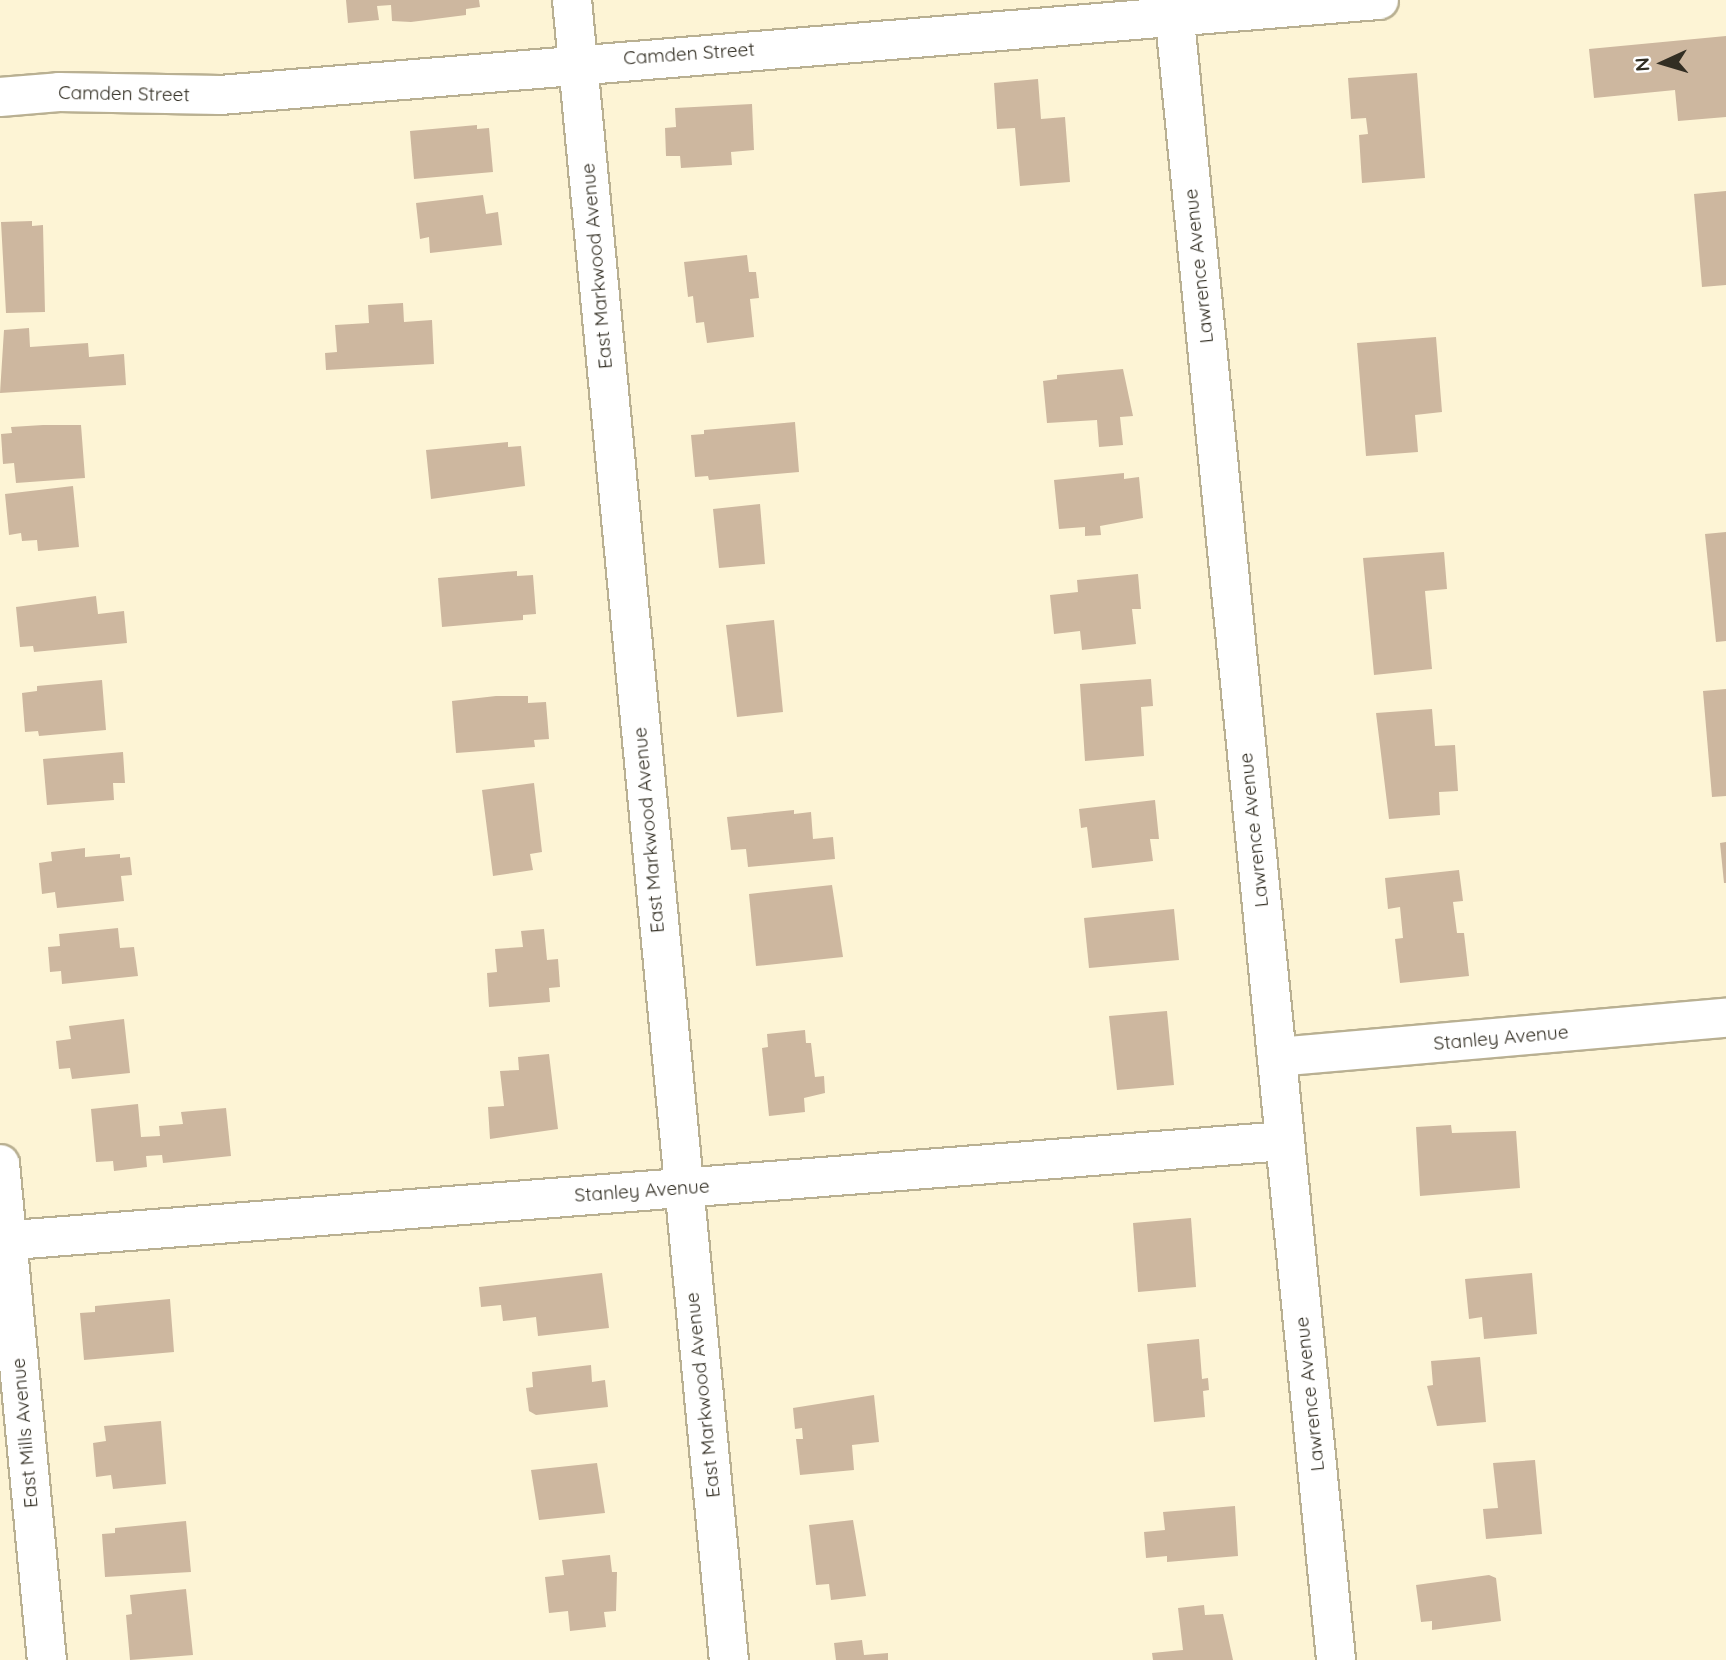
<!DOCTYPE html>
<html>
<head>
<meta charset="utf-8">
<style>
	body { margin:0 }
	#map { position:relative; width:1726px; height:1660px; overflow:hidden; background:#fdf4d5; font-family:Quicksand,sans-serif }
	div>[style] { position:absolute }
	.building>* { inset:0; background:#cdb79f }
	.roads { filter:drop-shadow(2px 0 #b9b092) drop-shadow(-2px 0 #b9b092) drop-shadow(0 2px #b9b092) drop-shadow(0 -2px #b9b092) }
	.minor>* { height:38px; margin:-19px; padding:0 19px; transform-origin:19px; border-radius:19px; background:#fff }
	span { translate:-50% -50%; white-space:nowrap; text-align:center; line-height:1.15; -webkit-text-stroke:7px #fff; paint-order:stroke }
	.street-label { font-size:19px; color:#322e23 }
	.north { position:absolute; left:1628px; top:28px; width:70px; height:70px; -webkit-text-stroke:5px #fff; paint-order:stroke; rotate:266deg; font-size:19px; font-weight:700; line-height:28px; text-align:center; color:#322e23 }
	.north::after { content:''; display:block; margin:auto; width:24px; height:32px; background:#322e23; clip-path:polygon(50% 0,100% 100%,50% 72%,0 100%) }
</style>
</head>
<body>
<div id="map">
	<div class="building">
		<i style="clip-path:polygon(346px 0,479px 0,480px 7px,466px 9px,466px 15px,411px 22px,392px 21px,391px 5px,377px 6px,379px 20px,348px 23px)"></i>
		<i style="clip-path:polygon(1726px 36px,1726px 117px,1678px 121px,1675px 90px,1594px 98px,1589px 49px)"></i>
		<i style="clip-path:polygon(1417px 73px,1425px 178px,1362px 183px,1359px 135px,1368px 134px,1366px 118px,1351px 119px,1348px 78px)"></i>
		<i style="clip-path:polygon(1038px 79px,1041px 119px,1065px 117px,1070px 182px,1020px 186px,1015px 128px,997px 129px,994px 83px)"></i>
		<i style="clip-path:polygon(752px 104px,754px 150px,731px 152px,732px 165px,681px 168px,680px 156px,666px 156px,665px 128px,676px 127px,675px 108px)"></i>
		<i style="clip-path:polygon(477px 125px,477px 129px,489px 128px,493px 172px,414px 179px,410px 131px)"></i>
		<i style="clip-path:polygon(1726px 191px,1726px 285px,1702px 287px,1694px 194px)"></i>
		<i style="clip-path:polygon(483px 195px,486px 214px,498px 212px,502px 245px,430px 253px,429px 237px,420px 239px,416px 203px)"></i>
		<i style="clip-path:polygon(32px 221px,32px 226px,43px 225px,45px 312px,6px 313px,1px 222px)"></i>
		<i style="clip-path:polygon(747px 255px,749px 272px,756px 272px,759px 298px,750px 299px,754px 337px,707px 343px,704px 322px,696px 323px,693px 296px,688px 297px,684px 262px)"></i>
		<i style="clip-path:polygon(403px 303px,404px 322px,432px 320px,434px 364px,326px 370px,325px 353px,337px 352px,335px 325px,369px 323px,368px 305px)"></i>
		<i style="clip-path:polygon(29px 328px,30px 347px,88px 343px,89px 357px,124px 354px,126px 385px,0 393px,4px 330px)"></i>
		<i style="clip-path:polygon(1436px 337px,1442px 412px,1415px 415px,1418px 452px,1366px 456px,1357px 343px)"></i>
		<i style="clip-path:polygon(1123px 369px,1133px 416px,1120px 417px,1123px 445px,1099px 447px,1097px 420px,1047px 423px,1043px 381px,1057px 379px,1057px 375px)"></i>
		<i style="clip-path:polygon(795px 422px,799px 472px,709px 480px,708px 476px,695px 477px,691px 435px,704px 434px,704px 430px)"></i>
		<i style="clip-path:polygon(43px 425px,81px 425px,85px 478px,16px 483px,14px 463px,3px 464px,1px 434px,12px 433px,11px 427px)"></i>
		<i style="clip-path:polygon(508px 442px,508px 447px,521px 446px,525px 486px,431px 499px,426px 450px)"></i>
		<i style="clip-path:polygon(1124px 473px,1124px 479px,1139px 477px,1143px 518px,1100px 526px,1101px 535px,1085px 536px,1085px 527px,1059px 529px,1054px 480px)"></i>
		<i style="clip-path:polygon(73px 486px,79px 547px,38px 551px,37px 540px,22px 541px,21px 533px,9px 535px,5px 494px)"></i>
		<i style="clip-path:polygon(760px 504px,765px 564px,719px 568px,713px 509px)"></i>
		<i style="clip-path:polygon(1726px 532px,1726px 641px,1716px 642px,1705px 534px)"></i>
		<i style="clip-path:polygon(1444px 552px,1447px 589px,1425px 591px,1432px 669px,1374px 675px,1363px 558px)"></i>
		<i style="clip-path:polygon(517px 571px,517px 576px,533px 575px,536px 614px,523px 615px,523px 620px,442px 627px,438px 578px)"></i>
		<i style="clip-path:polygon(1138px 574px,1141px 609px,1132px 609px,1136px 644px,1082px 650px,1080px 631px,1054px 634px,1050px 595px,1078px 592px,1077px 580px)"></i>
		<i style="clip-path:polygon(96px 596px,98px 614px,124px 611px,127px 643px,34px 652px,33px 646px,20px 647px,16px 607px)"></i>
		<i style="clip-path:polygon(774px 620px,783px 712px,737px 717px,726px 625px)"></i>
		<i style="clip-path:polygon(1151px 679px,1153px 706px,1141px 707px,1144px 756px,1085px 761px,1080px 684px)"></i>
		<i style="clip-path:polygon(102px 680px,106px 730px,39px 736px,38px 731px,25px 732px,22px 693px,37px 691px,37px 686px)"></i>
		<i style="clip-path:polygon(1726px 689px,1726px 796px,1712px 797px,1703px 691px)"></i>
		<i style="clip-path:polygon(496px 696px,528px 696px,528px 703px,546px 702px,549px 739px,534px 740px,535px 747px,456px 753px,452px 701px)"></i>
		<i style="clip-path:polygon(1432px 709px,1435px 746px,1455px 745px,1458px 791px,1439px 792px,1440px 815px,1389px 819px,1376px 713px)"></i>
		<i style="clip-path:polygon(123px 752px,125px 783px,113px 783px,114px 800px,47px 805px,43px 759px)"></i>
		<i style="clip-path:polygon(534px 783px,542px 852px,530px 854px,533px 870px,493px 876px,482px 790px)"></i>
		<i style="clip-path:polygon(1155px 800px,1159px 839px,1150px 839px,1153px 861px,1092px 868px,1087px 827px,1081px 828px,1079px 809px)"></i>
		<i style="clip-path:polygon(794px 810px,794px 814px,811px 812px,813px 839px,833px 837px,835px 859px,748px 867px,746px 849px,731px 850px,727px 817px)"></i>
		<i style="clip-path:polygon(1726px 842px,1726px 883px,1724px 883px,1720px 843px)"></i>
		<i style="clip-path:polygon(85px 848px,85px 857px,120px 854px,120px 858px,130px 857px,132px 875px,121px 876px,124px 901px,57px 908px,55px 892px,42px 894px,39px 863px,52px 861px,51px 852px)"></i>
		<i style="clip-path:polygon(1459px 870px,1463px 901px,1453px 902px,1457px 933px,1464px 933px,1469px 976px,1400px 983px,1395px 939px,1403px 938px,1400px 907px,1388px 909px,1385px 878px)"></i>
		<i style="clip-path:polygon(832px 885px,843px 957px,756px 966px,749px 894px)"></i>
		<i style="clip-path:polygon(1174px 909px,1179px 960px,1089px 968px,1084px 918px)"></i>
		<i style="clip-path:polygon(118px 928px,120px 948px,134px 947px,138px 976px,62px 984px,61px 971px,50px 972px,48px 947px,60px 946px,59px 934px)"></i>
		<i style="clip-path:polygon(544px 929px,547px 960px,558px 959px,560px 987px,549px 988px,550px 1002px,489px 1007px,487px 973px,497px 972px,495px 949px,523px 947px,521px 931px)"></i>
		<i style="clip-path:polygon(1167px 1011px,1174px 1085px,1117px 1090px,1109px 1016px)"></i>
		<i style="clip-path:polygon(124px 1019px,130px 1073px,72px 1079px,70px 1068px,59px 1069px,56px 1041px,71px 1039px,69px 1026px)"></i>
		<i style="clip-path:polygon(805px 1030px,806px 1043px,811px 1043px,815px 1077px,824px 1076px,825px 1093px,804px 1098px,805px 1112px,769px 1116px,762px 1048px,768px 1047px,767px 1034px)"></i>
		<i style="clip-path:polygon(549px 1054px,558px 1129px,490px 1139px,488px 1107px,504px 1106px,500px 1071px,519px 1070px,518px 1057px)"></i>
		<i style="clip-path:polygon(138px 1104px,141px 1137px,160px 1136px,159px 1126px,183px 1124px,181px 1112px,226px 1108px,231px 1156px,163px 1163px,162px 1155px,146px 1156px,147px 1167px,114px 1171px,113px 1161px,96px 1162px,91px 1109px)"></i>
		<i style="clip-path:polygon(1451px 1125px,1452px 1133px,1516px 1131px,1520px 1188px,1420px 1196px,1416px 1127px)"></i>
		<i style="clip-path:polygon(1191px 1218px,1196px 1287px,1138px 1292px,1133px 1223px)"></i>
		<i style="clip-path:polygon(602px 1273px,609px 1328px,538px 1336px,536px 1317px,503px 1321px,501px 1305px,481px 1307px,479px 1287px)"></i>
		<i style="clip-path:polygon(1532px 1273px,1537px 1334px,1484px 1339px,1482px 1317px,1469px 1319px,1465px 1279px)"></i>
		<i style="clip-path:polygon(170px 1299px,174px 1352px,84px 1360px,80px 1313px,95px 1312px,95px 1306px)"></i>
		<i style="clip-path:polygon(1199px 1339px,1202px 1379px,1208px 1378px,1209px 1390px,1203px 1391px,1205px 1417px,1154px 1422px,1147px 1344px)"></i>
		<i style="clip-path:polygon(1480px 1357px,1486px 1422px,1437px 1426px,1427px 1386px,1433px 1385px,1431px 1361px)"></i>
		<i style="clip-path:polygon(591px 1365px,592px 1382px,605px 1380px,608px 1407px,536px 1415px,529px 1411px,526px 1388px,533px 1387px,532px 1372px)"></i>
		<i style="clip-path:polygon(874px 1395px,879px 1442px,852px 1445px,854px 1470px,800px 1475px,796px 1439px,803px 1439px,802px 1428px,795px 1429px,793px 1408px)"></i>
		<i style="clip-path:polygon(161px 1421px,166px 1484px,113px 1489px,111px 1475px,96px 1477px,93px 1443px,106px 1441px,104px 1426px)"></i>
		<i style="clip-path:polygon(1535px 1460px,1542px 1534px,1486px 1539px,1483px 1509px,1498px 1508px,1493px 1463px)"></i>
		<i style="clip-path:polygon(597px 1463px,605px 1513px,539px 1520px,531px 1470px)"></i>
		<i style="clip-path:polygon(1235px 1506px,1238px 1556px,1167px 1562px,1167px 1556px,1146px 1558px,1144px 1532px,1165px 1530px,1163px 1512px)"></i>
		<i style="clip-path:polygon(853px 1520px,866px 1596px,831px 1600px,829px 1584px,816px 1585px,809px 1525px)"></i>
		<i style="clip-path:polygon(186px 1521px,191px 1572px,105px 1577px,102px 1534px,115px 1533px,115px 1528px)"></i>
		<i style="clip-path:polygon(610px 1555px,612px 1572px,617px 1572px,616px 1611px,604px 1612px,606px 1627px,570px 1631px,568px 1611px,549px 1613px,545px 1577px,564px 1575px,562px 1560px)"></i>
		<i style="clip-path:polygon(1489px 1575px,1496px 1578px,1501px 1621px,1432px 1630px,1432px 1621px,1421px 1622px,1416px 1585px)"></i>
		<i style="clip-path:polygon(186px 1589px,193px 1655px,130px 1660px,126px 1615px,132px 1614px,130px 1595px)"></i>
		<i style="clip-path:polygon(1204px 1605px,1205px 1615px,1223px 1614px,1233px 1660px,1153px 1660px,1152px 1653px,1183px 1650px,1178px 1608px)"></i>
		<i style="clip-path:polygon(862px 1640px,864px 1655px,888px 1653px,888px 1660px,836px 1660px,834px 1643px)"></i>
	</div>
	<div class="roads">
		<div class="minor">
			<i style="left:572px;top:0;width:1667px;rotate:84.6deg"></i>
			<i style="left:1173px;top:0;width:1668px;rotate:84.39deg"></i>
			<i style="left:0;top:97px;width:59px;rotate:-4.8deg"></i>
			<i style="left:59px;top:92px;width:161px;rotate:1.1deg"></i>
			<i style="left:220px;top:95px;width:1163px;rotate:-4.69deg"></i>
			<i style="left:1277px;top:1057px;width:451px;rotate:-5deg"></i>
			<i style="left:0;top:1164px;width:498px;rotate:84.6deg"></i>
			<i style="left:0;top:1241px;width:1289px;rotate:-4.45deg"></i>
		</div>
	</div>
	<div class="street-label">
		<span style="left:689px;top:54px;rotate:-4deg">Camden Street</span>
		<span style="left:124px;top:94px;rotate:1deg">Camden Street</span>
		<span style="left:597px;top:266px;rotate:-95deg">East Markwood Avenue</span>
		<span style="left:1199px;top:266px;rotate:-96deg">Lawrence Avenue</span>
		<span style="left:649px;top:830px;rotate:-95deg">East Markwood Avenue</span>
		<span style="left:1254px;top:830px;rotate:-96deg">Lawrence Avenue</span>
		<span style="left:1501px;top:1038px;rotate:-5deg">Stanley Avenue</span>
		<span style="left:642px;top:1191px;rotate:-4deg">Stanley Avenue</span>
		<span style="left:1310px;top:1394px;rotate:-96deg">Lawrence Avenue</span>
		<span style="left:703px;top:1395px;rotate:-96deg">East Markwood Avenue</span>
		<span style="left:25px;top:1433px;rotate:-95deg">East Mills Avenue</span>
	</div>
	<div class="north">N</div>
</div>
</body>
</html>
